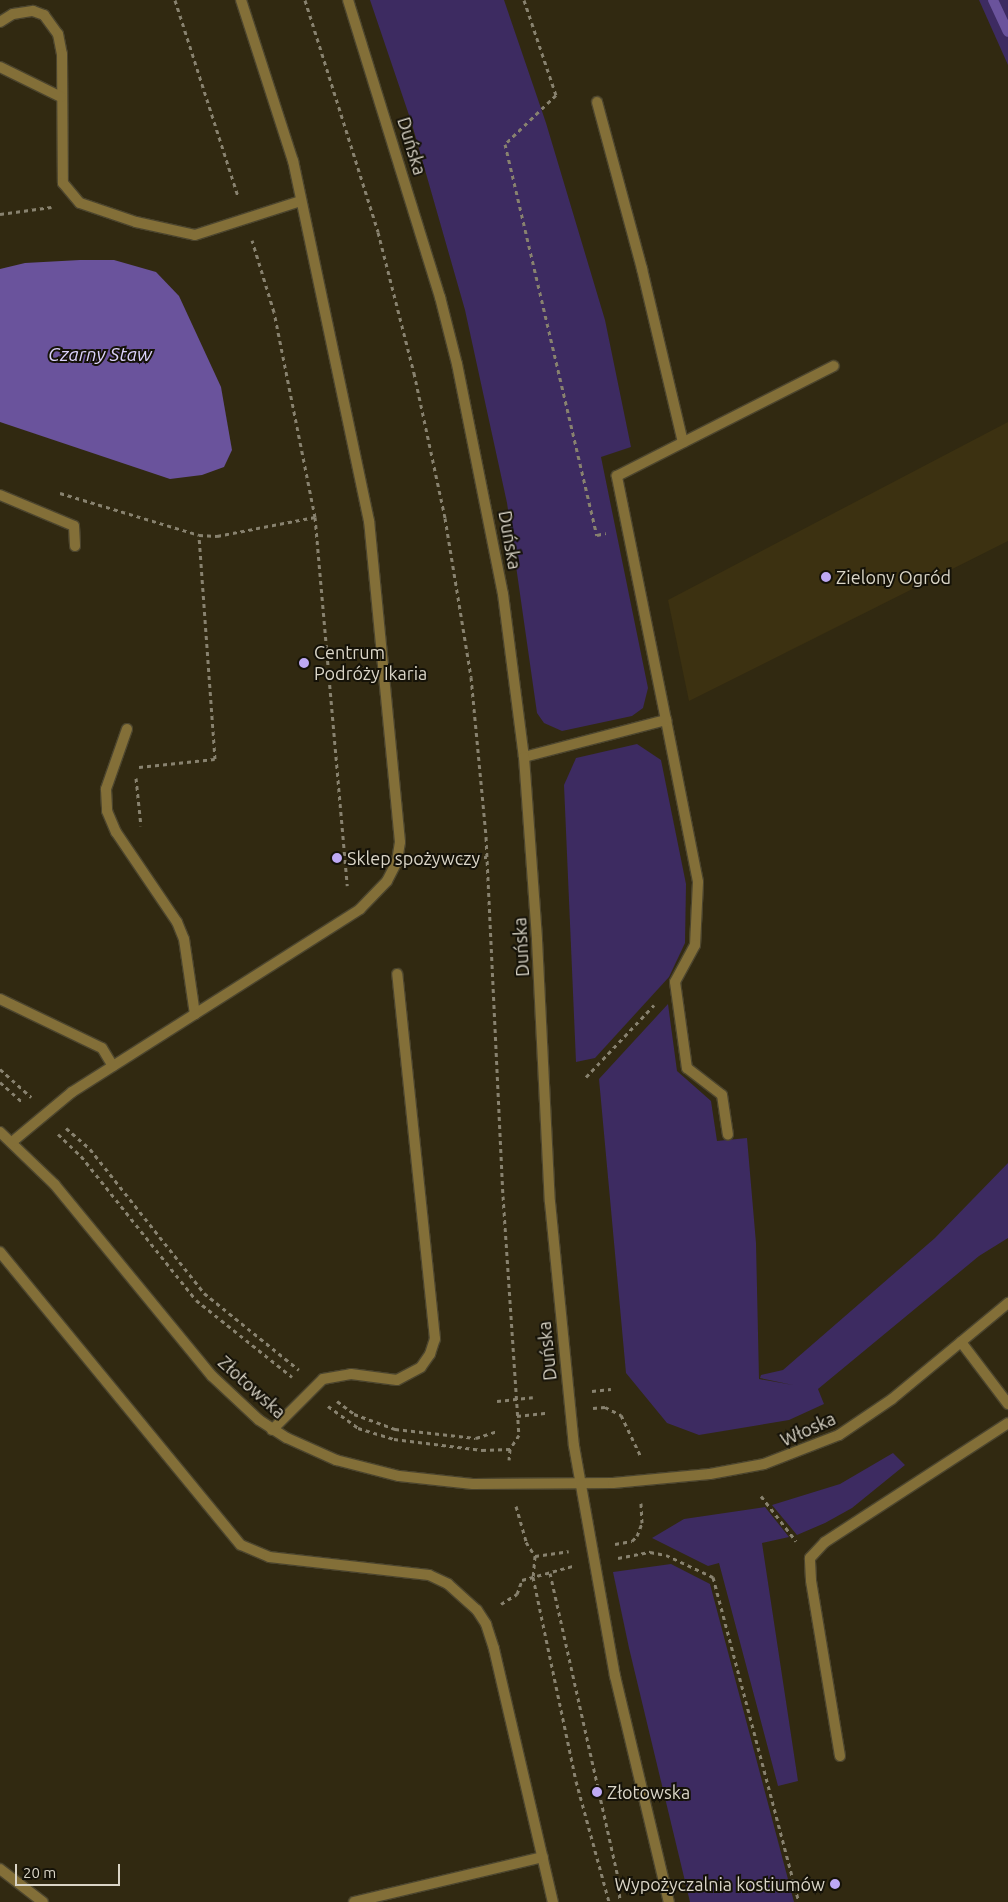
<!DOCTYPE html>
<html>
<head>
<meta charset="utf-8">
<style>
	body { margin:0 }
	#map { position:relative; width:1008px; height:1902px; overflow:hidden; background:#312911; font-family:Ubuntu,sans-serif }
	div>[style] { position:absolute }
	.built>* { inset:0; background:#3c3111 }
	.green>* { inset:0; background:#3d2b61 }
	.water>* { inset:0; background:#6a539c }
	.stream>* { height:10px; margin:-5px; padding:0 5px; transform-origin:5px; border-radius:5px; background:#6a539c }
	.path>* { height:3px; margin-top:-1.5px; transform-origin:0; background:repeating-linear-gradient(90deg,#88826f 0 4px,transparent 0 8px) }
	.roads { filter:drop-shadow(1px 0 #4c452e) drop-shadow(-1px 0 #4c452e) drop-shadow(0 1px #4c452e) drop-shadow(0 -1px #4c452e) }
	.minor>* { height:10px; margin:-5px; padding:0 5px; transform-origin:5px; border-radius:5px; background:#836f38 }
	.tertiary>* { height:10px; margin:-5px; padding:0 5px; transform-origin:5px; border-radius:5px; background:#836f38 }
	.dots>* { width:14px; height:14px; translate:-50% -50%; box-sizing:border-box; border:2px solid #151208; border-radius:50% }
	span { translate:-50% -50%; white-space:nowrap; text-align:center; line-height:1.15; -webkit-text-stroke:4px #151208; paint-order:stroke }
	.street-label { font-size:18px; color:#dad5c7 }
	.poi-label { font-size:18px; color:#dad5c7 }
	.left { translate:0 -50%; text-align:left }
	.right { translate:-100% -50%; text-align:right }
	.water-label { font-size:19px; color:#dcd2fb; font-style:italic }
	.scale { position:absolute; left:15px; top:1864px; width:105px; height:22px; box-sizing:border-box; border:2px solid #dad5c7; border-top:0; padding-left:6px; font-size:15px; line-height:18px; white-space:nowrap; color:#dad5c7; -webkit-text-stroke:4px #151208; paint-order:stroke }
</style>
</head>
<body>
<div id="map">
	<div class="built">
		<i style="clip-path:polygon(1008px 422px,1008px 541px,689px 701px,668px 600px)"></i>
	</div>
	<div class="green">
		<i style="clip-path:polygon(370px 0,504px 0,546px 123px,605px 320px,631px 447px,601px 457px,648px 688px,643px 708px,632px 716px,562px 731px,544px 723px,537px 713px,507px 503px,465px 310px,411px 121px)"></i>
		<i style="clip-path:polygon(979px 0,1008px 0,1008px 65px)"></i>
		<i style="clip-path:polygon(637px 744px,661px 760px,686px 884px,685px 943px,669px 977px,595px 1058px,576px 1062px,564px 785px,576px 758px)"></i>
		<i style="clip-path:polygon(668px 1004px,677px 1071px,711px 1101px,717px 1141px,747px 1138px,756px 1243px,759px 1379px,793px 1385px,760px 1378px,761px 1375px,783px 1370px,935px 1238px,1008px 1163px,1008px 1238px,979px 1256px,818px 1389px,824px 1404px,789px 1420px,699px 1435px,667px 1423px,626px 1373px,599px 1079px)"></i>
		<i style="clip-path:polygon(893px 1453px,905px 1465px,852px 1508px,825px 1523px,797px 1535px,772px 1505px,840px 1484px)"></i>
		<i style="clip-path:polygon(765px 1507px,789px 1537px,762px 1543px,798px 1781px,778px 1786px,719px 1563px,708px 1566px,652px 1538px,684px 1519px)"></i>
		<i style="clip-path:polygon(671px 1564px,710px 1584px,794px 1902px,690px 1902px,629px 1648px,613px 1572px)"></i>
	</div>
	<div class="water">
		<i style="clip-path:polygon(80px 260px,114px 260px,156px 272px,179px 296px,221px 387px,232px 450px,224px 467px,202px 475px,170px 479px,0 422px,0 269px,25px 263px)"></i>
	</div>
	<div class="stream">
		<i style="left:993px;top:0;width:35px;rotate:65deg"></i>
	</div>
	<div class="path">
		<i style="left:175px;top:0;width:206px;rotate:72.2deg"></i>
		<i style="left:305px;top:0;width:243px;rotate:72.5deg"></i>
		<i style="left:378px;top:232px;width:146px;rotate:75.7deg"></i>
		<i style="left:414px;top:373px;width:148px;rotate:77.9deg"></i>
		<i style="left:445px;top:518px;width:161px;rotate:80.7deg"></i>
		<i style="left:471px;top:677px;width:161px;rotate:84.6deg"></i>
		<i style="left:486px;top:837px;width:359px;rotate:87.3deg"></i>
		<i style="left:503px;top:1196px;width:240px;rotate:86.2deg"></i>
		<i style="left:519px;top:1435px;width:17px;rotate:123deg"></i>
		<i style="left:510px;top:1449px;width:11px;rotate:95deg"></i>
		<i style="left:524px;top:0;width:100px;rotate:71.4deg"></i>
		<i style="left:556px;top:95px;width:71px;rotate:136.1deg"></i>
		<i style="left:505px;top:144px;width:402px;rotate:76.8deg"></i>
		<i style="left:597px;top:535px;width:9px;rotate:-13deg"></i>
		<i style="left:0;top:214px;width:52px;rotate:-7.7deg"></i>
		<i style="left:60px;top:493px;width:145px;rotate:16.8deg"></i>
		<i style="left:199px;top:535px;width:18px;rotate:3deg"></i>
		<i style="left:217px;top:536px;width:100px;rotate:-11deg"></i>
		<i style="left:315px;top:517px;width:209px;rotate:-101.3deg"></i>
		<i style="left:274px;top:312px;width:75px;rotate:-107deg"></i>
		<i style="left:315px;top:517px;width:370px;rotate:85deg"></i>
		<i style="left:139px;top:767px;width:76px;rotate:-6deg"></i>
		<i style="left:215px;top:759px;width:225px;rotate:-94.1deg"></i>
		<i style="left:136px;top:778px;width:48px;rotate:84.1deg"></i>
		<i style="left:420px;top:860px;width:67px;rotate:-2.6deg"></i>
		<i style="left:0;top:1069px;width:42px;rotate:42.1deg"></i>
		<i style="left:586px;top:1077px;width:99px;rotate:-46.6deg"></i>
		<i style="left:0;top:1082px;width:31px;rotate:42deg"></i>
		<i style="left:66px;top:1128px;width:32px;rotate:41deg"></i>
		<i style="left:90px;top:1149px;width:184px;rotate:51.6deg"></i>
		<i style="left:204px;top:1293px;width:122px;rotate:39deg"></i>
		<i style="left:58px;top:1134px;width:32px;rotate:44deg"></i>
		<i style="left:81px;top:1156px;width:184px;rotate:51.4deg"></i>
		<i style="left:196px;top:1300px;width:123px;rotate:38.7deg"></i>
		<i style="left:592px;top:1391px;width:19px;rotate:-6deg"></i>
		<i style="left:337px;top:1401px;width:21px;rotate:37deg"></i>
		<i style="left:354px;top:1414px;width:44px;rotate:20.1deg"></i>
		<i style="left:395px;top:1429px;width:81px;rotate:6.3deg"></i>
		<i style="left:476px;top:1438px;width:23px;rotate:-18deg"></i>
		<i style="left:497px;top:1401px;width:36px;rotate:-6deg"></i>
		<i style="left:328px;top:1406px;width:37px;rotate:36deg"></i>
		<i style="left:358px;top:1428px;width:38px;rotate:17deg"></i>
		<i style="left:394px;top:1439px;width:89px;rotate:7.1deg"></i>
		<i style="left:482px;top:1450px;width:28px;rotate:-2deg"></i>
		<i style="left:593px;top:1408px;width:12px;rotate:-5deg"></i>
		<i style="left:605px;top:1407px;width:18px;rotate:27deg"></i>
		<i style="left:621px;top:1415px;width:47px;rotate:64.5deg"></i>
		<i style="left:517px;top:1416px;width:30px;rotate:-6deg"></i>
		<i style="left:761px;top:1496px;width:57px;rotate:52.1deg"></i>
		<i style="left:516px;top:1506px;width:37px;rotate:74deg"></i>
		<i style="left:526px;top:1542px;width:17px;rotate:57deg"></i>
		<i style="left:535px;top:1556px;width:21px;rotate:95deg"></i>
		<i style="left:533px;top:1577px;width:208px;rotate:78.1deg"></i>
		<i style="left:576px;top:1781px;width:125px;rotate:74.7deg"></i>
		<i style="left:615px;top:1544px;width:17px;rotate:-10deg"></i>
		<i style="left:632px;top:1541px;width:7px;rotate:-45deg"></i>
		<i style="left:637px;top:1536px;width:14px;rotate:-69deg"></i>
		<i style="left:642px;top:1523px;width:20px;rotate:-93deg"></i>
		<i style="left:535px;top:1556px;width:34px;rotate:-8deg"></i>
		<i style="left:618px;top:1558px;width:33px;rotate:-11deg"></i>
		<i style="left:650px;top:1552px;width:16px;rotate:11deg"></i>
		<i style="left:666px;top:1555px;width:52px;rotate:25.1deg"></i>
		<i style="left:713px;top:1577px;width:336px;rotate:75.2deg"></i>
		<i style="left:550px;top:1573px;width:312px;rotate:77.4deg"></i>
		<i style="left:618px;top:1878px;width:24px;rotate:85deg"></i>
		<i style="left:501px;top:1604px;width:19px;rotate:-32deg"></i>
		<i style="left:517px;top:1594px;width:15px;rotate:-70deg"></i>
		<i style="left:522px;top:1580px;width:53px;rotate:-15.4deg"></i>
	</div>
	<div class="roads">
		<div class="minor">
			<i style="left:0;top:22px;width:15px;rotate:-32deg"></i>
			<i style="left:13px;top:14px;width:20px;rotate:-9deg"></i>
			<i style="left:33px;top:11px;width:12px;rotate:20deg"></i>
			<i style="left:44px;top:15px;width:24px;rotate:54deg"></i>
			<i style="left:58px;top:34px;width:20px;rotate:79deg"></i>
			<i style="left:62px;top:54px;width:129px;rotate:89.6deg"></i>
			<i style="left:63px;top:183px;width:26px;rotate:50deg"></i>
			<i style="left:80px;top:203px;width:59px;rotate:18.7deg"></i>
			<i style="left:136px;top:222px;width:60px;rotate:12.4deg"></i>
			<i style="left:195px;top:235px;width:111px;rotate:-17.8deg"></i>
			<i style="left:0;top:67px;width:68px;rotate:26.2deg"></i>
			<i style="left:597px;top:102px;width:173px;rotate:74.9deg"></i>
			<i style="left:642px;top:269px;width:178px;rotate:76.7deg"></i>
			<i style="left:0;top:495px;width:80px;rotate:22.7deg"></i>
			<i style="left:74px;top:526px;width:20px;rotate:87deg"></i>
			<i style="left:666px;top:720px;width:165px;rotate:78.8deg"></i>
			<i style="left:698px;top:882px;width:63px;rotate:92.7deg"></i>
			<i style="left:695px;top:945px;width:42px;rotate:118.4deg"></i>
			<i style="left:675px;top:982px;width:87px;rotate:82.1deg"></i>
			<i style="left:687px;top:1068px;width:44px;rotate:37.6deg"></i>
			<i style="left:722px;top:1095px;width:40px;rotate:81.5deg"></i>
			<i style="left:127px;top:729px;width:64px;rotate:109.3deg"></i>
			<i style="left:106px;top:789px;width:22px;rotate:87deg"></i>
			<i style="left:107px;top:811px;width:23px;rotate:67deg"></i>
			<i style="left:116px;top:832px;width:109px;rotate:55.9deg"></i>
			<i style="left:177px;top:922px;width:18px;rotate:68deg"></i>
			<i style="left:184px;top:939px;width:76px;rotate:81.7deg"></i>
			<i style="left:524px;top:757px;width:147px;rotate:-14.6deg"></i>
			<i style="left:666px;top:720px;width:249px;rotate:-101.4deg"></i>
			<i style="left:617px;top:476px;width:243px;rotate:-26.9deg"></i>
			<i style="left:0;top:999px;width:113px;rotate:25.7deg"></i>
			<i style="left:102px;top:1048px;width:21px;rotate:59deg"></i>
			<i style="left:0;top:1132px;width:76px;rotate:43.9deg"></i>
			<i style="left:55px;top:1185px;width:247px;rotate:50.6deg"></i>
			<i style="left:212px;top:1376px;width:64px;rotate:43.1deg"></i>
			<i style="left:259px;top:1420px;width:33px;rotate:33deg"></i>
			<i style="left:287px;top:1438px;width:54px;rotate:24.2deg"></i>
			<i style="left:336px;top:1460px;width:65px;rotate:14.3deg"></i>
			<i style="left:399px;top:1476px;width:74px;rotate:6.2deg"></i>
			<i style="left:473px;top:1484px;width:140px;rotate:-0.4deg"></i>
			<i style="left:613px;top:1483px;width:97px;rotate:-5.3deg"></i>
			<i style="left:710px;top:1474px;width:55px;rotate:-10.5deg"></i>
			<i style="left:764px;top:1464px;width:80px;rotate:-21.1deg"></i>
			<i style="left:839px;top:1435px;width:64px;rotate:-34.2deg"></i>
			<i style="left:892px;top:1399px;width:151px;rotate:-39.6deg"></i>
			<i style="left:12px;top:1142px;width:78px;rotate:-39.8deg"></i>
			<i style="left:72px;top:1092px;width:341px;rotate:-32.4deg"></i>
			<i style="left:360px;top:909px;width:39px;rotate:-46deg"></i>
			<i style="left:387px;top:881px;width:22px;rotate:-63deg"></i>
			<i style="left:397px;top:861px;width:19px;rotate:-81deg"></i>
			<i style="left:400px;top:842px;width:322px;rotate:-95.5deg"></i>
			<i style="left:369px;top:521px;width:368px;rotate:-101.9deg"></i>
			<i style="left:293px;top:161px;width:169px;rotate:-107.9deg"></i>
			<i style="left:0;top:1252px;width:379px;rotate:50.6deg"></i>
			<i style="left:241px;top:1545px;width:30px;rotate:23deg"></i>
			<i style="left:269px;top:1557px;width:161px;rotate:6.4deg"></i>
			<i style="left:429px;top:1575px;width:21px;rotate:25deg"></i>
			<i style="left:448px;top:1584px;width:39px;rotate:42deg"></i>
			<i style="left:477px;top:1610px;width:17px;rotate:57deg"></i>
			<i style="left:486px;top:1624px;width:26px;rotate:72deg"></i>
			<i style="left:494px;top:1649px;width:260px;rotate:76.9deg"></i>
			<i style="left:961px;top:1342px;width:78px;rotate:52.8deg"></i>
			<i style="left:272px;top:1430px;width:72px;rotate:-45deg"></i>
			<i style="left:323px;top:1379px;width:28px;rotate:-10deg"></i>
			<i style="left:351px;top:1374px;width:46px;rotate:7.4deg"></i>
			<i style="left:397px;top:1380px;width:27px;rotate:-28deg"></i>
			<i style="left:421px;top:1367px;width:16px;rotate:-55deg"></i>
			<i style="left:430px;top:1354px;width:16px;rotate:-72deg"></i>
			<i style="left:435px;top:1339px;width:367px;rotate:-95.9deg"></i>
			<i style="left:840px;top:1756px;width:178px;rotate:-99.4deg"></i>
			<i style="left:811px;top:1580px;width:22px;rotate:-93deg"></i>
			<i style="left:810px;top:1558px;width:22px;rotate:-47deg"></i>
			<i style="left:825px;top:1542px;width:218px;rotate:-33deg"></i>
			<i style="left:0;top:1869px;width:54px;rotate:37.5deg"></i>
			<i style="left:354px;top:1902px;width:194px;rotate:-13.4deg"></i>
		</div>
		<div class="tertiary">
			<i style="left:348px;top:0;width:311px;rotate:72.8deg"></i>
			<i style="left:440px;top:297px;width:69px;rotate:75.8deg"></i>
			<i style="left:457px;top:364px;width:235px;rotate:78.7deg"></i>
			<i style="left:503px;top:594px;width:164px;rotate:82.7deg"></i>
			<i style="left:524px;top:757px;width:183px;rotate:85.9deg"></i>
			<i style="left:537px;top:940px;width:262px;rotate:87.2deg"></i>
			<i style="left:550px;top:1202px;width:245px;rotate:84.4deg"></i>
			<i style="left:574px;top:1446px;width:234px;rotate:79.9deg"></i>
			<i style="left:615px;top:1676px;width:232px;rotate:76.6deg"></i>
		</div>
	</div>
	<div class="dots">
		<i style="left:826px;top:577px;background:#bea9f5"></i>
		<i style="left:304px;top:663px;background:#bea9f5"></i>
		<i style="left:337px;top:858px;background:#bea9f5"></i>
		<i style="left:597px;top:1792px;background:#bea9f5"></i>
		<i style="left:835px;top:1884px;background:#bea9f5"></i>
	</div>
	<div class="street-label">
		<span style="left:412px;top:146px;rotate:73deg">Duńska</span>
		<span style="left:510px;top:540px;rotate:80deg">Duńska</span>
		<span style="left:521px;top:947px;rotate:-93deg">Duńska</span>
		<span style="left:547px;top:1351px;rotate:-96deg">Duńska</span>
		<span style="left:252px;top:1387px;rotate:42deg">Złotowska</span>
		<span style="left:808px;top:1429px;rotate:-24deg">Włoska</span>
	</div>
	<div class="poi-label">
		<span class="left" style="left:836px;top:577px">Zielony Ogród</span>
		<span class="left" style="left:314px;top:663px">Centrum<br>Podróży Ikaria</span>
		<span class="left" style="left:347px;top:858px">Sklep spożywczy</span>
		<span class="left" style="left:607px;top:1792px">Złotowska</span>
		<span class="right" style="left:825px;top:1884px">Wypożyczalnia kostiumów</span>
	</div>
	<div class="water-label">
		<span style="left:100px;top:355px">Czarny Staw</span>
	</div>
	<div class="scale">20 m</div>
</div>
</body>
</html>
